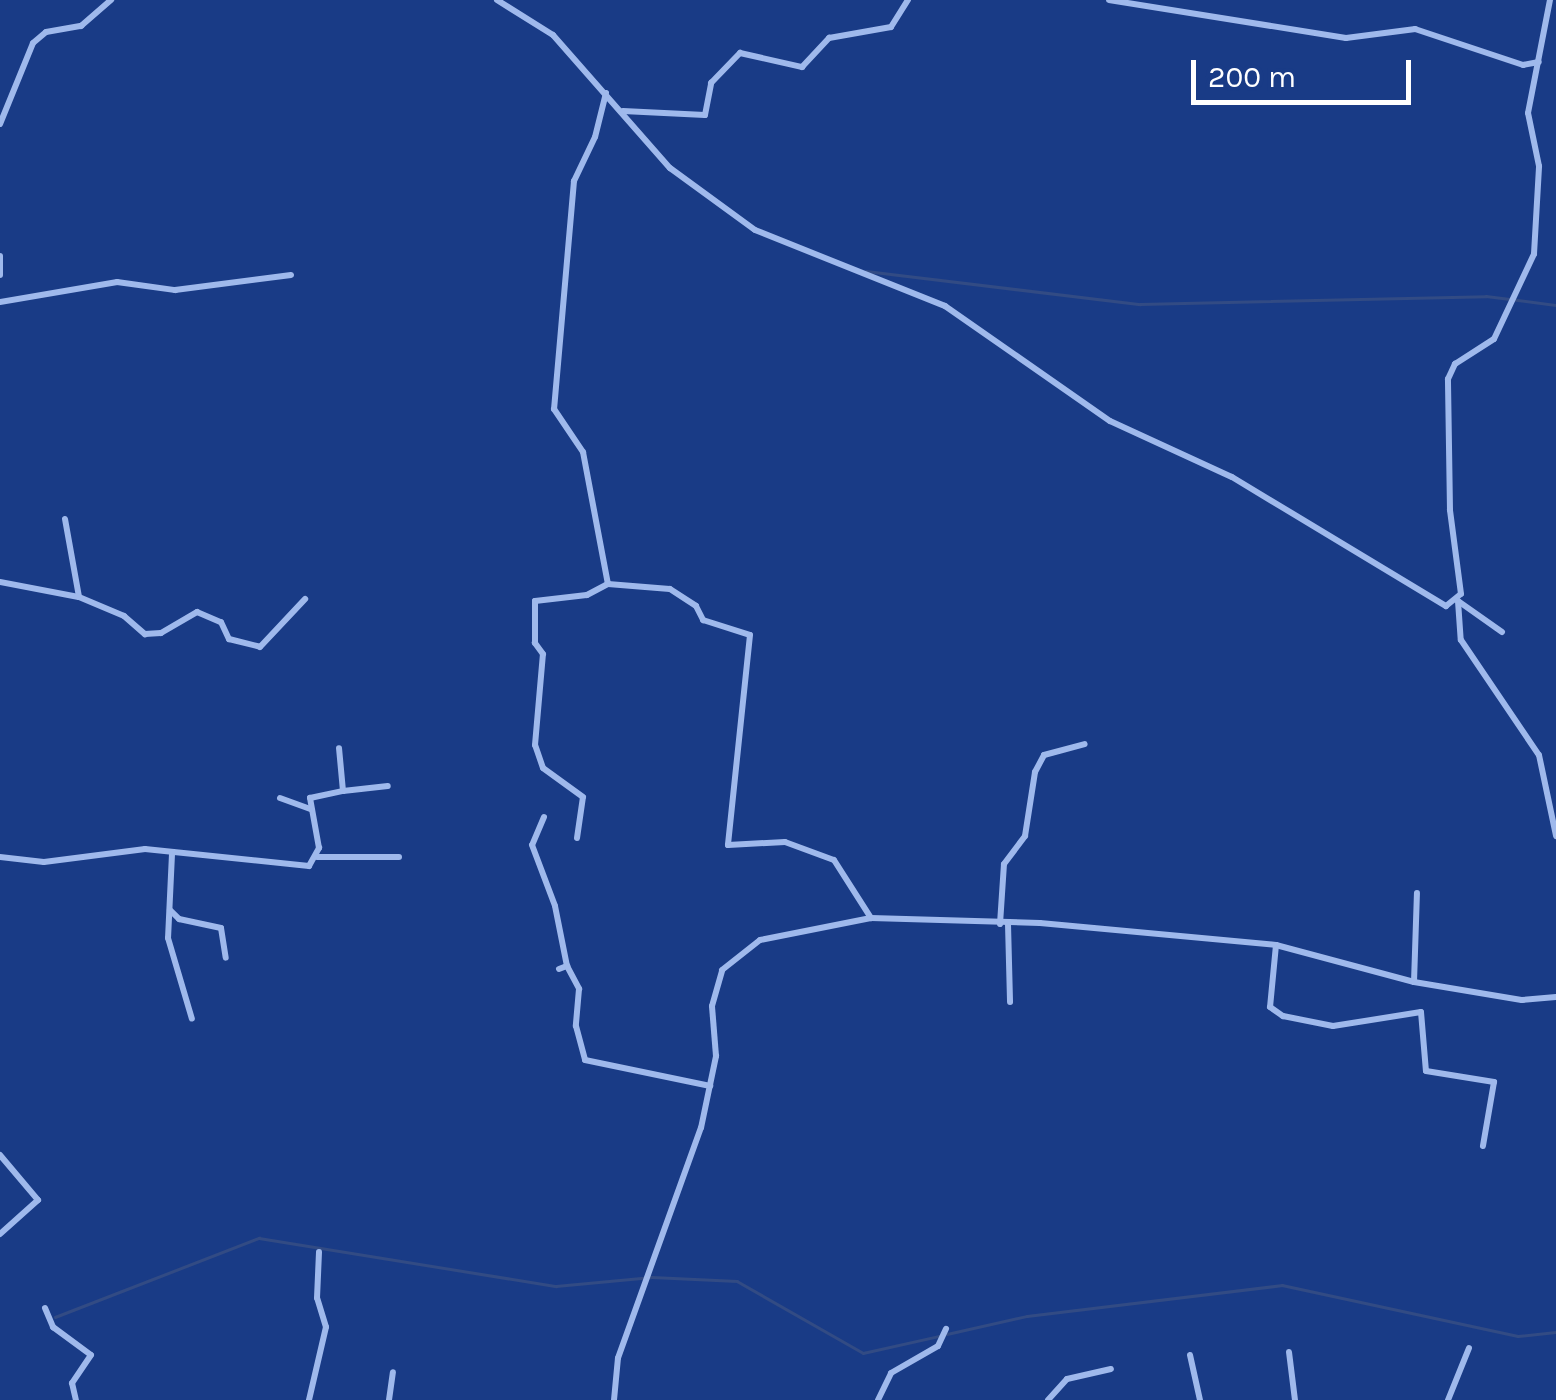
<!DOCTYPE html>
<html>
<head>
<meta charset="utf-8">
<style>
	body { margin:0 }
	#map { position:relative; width:1556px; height:1400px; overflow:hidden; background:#193b86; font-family:Karla,sans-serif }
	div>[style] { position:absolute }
	.stream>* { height:2.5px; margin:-1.25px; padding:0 1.25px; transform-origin:1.25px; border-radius:1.25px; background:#324b84 }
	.minor>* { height:6px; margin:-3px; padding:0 3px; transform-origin:3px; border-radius:3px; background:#9fb9ec }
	span { translate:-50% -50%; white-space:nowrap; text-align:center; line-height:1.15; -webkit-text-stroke:8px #193b86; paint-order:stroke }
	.scale { position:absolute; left:1191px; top:60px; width:220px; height:45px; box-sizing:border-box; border:5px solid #fff; border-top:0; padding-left:12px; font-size:30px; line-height:35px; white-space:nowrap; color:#fff; -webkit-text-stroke:8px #193b86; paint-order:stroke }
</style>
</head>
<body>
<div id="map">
	<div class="stream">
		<i style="left:866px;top:271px;width:276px;rotate:6.9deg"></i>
		<i style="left:1140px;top:304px;width:346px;rotate:-1.3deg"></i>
		<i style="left:1486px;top:296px;width:71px;rotate:7.3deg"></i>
		<i style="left:55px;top:1317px;width:219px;rotate:-21.2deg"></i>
		<i style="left:259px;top:1238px;width:301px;rotate:9.2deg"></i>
		<i style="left:556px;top:1286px;width:96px;rotate:-5.4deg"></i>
		<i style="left:652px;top:1277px;width:85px;rotate:2.7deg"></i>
		<i style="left:737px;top:1281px;width:145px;rotate:29.7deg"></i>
		<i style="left:863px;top:1353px;width:78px;rotate:-12.6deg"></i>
		<i style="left:947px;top:1334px;width:82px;rotate:-12.7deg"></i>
		<i style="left:1027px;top:1316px;width:257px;rotate:-6.9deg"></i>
		<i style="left:1282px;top:1285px;width:241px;rotate:12.2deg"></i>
		<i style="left:1518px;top:1336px;width:38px;rotate:-6deg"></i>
	</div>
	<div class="minor">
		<i style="left:497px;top:0;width:66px;rotate:32deg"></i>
		<i style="left:553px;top:35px;width:177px;rotate:48.7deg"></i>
		<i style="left:670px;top:168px;width:105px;rotate:36.1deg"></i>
		<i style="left:755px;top:230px;width:205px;rotate:21.8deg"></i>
		<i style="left:945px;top:306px;width:201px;rotate:34.9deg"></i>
		<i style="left:1110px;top:421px;width:134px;rotate:24.7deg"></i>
		<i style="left:1232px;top:477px;width:250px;rotate:31.1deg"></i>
		<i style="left:1446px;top:606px;width:19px;rotate:-39deg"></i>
		<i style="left:1461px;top:594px;width:85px;rotate:-97.5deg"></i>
		<i style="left:1450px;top:510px;width:131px;rotate:-90.9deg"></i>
		<i style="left:1448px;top:379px;width:17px;rotate:-65deg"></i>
		<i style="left:1455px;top:364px;width:46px;rotate:-32.7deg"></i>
		<i style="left:1494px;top:339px;width:94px;rotate:-64.8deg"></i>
		<i style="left:1534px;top:254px;width:88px;rotate:-86.7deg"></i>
		<i style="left:1539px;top:166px;width:54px;rotate:-101.7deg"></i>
		<i style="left:1528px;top:113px;width:115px;rotate:-79deg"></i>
		<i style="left:1109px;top:0;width:240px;rotate:9.1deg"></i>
		<i style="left:1346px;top:38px;width:70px;rotate:-7.4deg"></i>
		<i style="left:1415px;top:29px;width:114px;rotate:18.4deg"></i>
		<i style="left:1523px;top:65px;width:16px;rotate:-11deg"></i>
		<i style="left:606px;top:93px;width:45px;rotate:104deg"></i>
		<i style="left:595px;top:137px;width:49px;rotate:115.5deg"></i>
		<i style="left:574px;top:181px;width:229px;rotate:95deg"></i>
		<i style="left:554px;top:409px;width:52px;rotate:56deg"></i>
		<i style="left:583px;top:452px;width:134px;rotate:79.3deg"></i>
		<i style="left:623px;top:111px;width:82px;rotate:2.8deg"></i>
		<i style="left:705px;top:115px;width:33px;rotate:-79deg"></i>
		<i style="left:711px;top:83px;width:42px;rotate:-46deg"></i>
		<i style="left:740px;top:53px;width:64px;rotate:12.7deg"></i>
		<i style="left:802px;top:67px;width:40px;rotate:-47deg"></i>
		<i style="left:829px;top:38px;width:63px;rotate:-10.1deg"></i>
		<i style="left:891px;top:27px;width:32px;rotate:-58deg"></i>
		<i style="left:0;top:124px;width:87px;rotate:-67.8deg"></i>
		<i style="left:33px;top:43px;width:17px;rotate:-40deg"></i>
		<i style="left:46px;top:32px;width:36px;rotate:-10deg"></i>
		<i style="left:81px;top:26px;width:40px;rotate:-41deg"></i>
		<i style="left:0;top:256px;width:19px;rotate:90deg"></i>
		<i style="left:0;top:302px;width:119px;rotate:-9.7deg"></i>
		<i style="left:117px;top:282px;width:59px;rotate:7.9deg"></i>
		<i style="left:175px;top:290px;width:117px;rotate:-7.4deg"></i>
		<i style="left:65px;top:519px;width:79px;rotate:79.8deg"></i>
		<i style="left:0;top:582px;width:80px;rotate:10.8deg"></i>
		<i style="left:79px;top:597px;width:49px;rotate:22.9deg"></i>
		<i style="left:124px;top:616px;width:28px;rotate:41deg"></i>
		<i style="left:145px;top:634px;width:16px;rotate:-4deg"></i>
		<i style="left:161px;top:633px;width:42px;rotate:-30.3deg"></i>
		<i style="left:197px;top:612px;width:26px;rotate:23deg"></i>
		<i style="left:221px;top:622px;width:19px;rotate:65deg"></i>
		<i style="left:229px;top:639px;width:32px;rotate:14deg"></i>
		<i style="left:260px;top:647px;width:66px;rotate:-46.8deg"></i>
		<i style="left:1502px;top:632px;width:54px;rotate:-144.8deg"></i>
		<i style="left:1458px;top:601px;width:39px;rotate:86deg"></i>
		<i style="left:1461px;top:640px;width:139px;rotate:55.9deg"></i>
		<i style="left:1539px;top:755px;width:83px;rotate:78.1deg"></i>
		<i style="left:343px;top:791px;width:45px;rotate:-6.3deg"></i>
		<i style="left:280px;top:798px;width:33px;rotate:20deg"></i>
		<i style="left:544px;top:817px;width:30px;rotate:113deg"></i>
		<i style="left:532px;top:845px;width:65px;rotate:69.3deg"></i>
		<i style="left:555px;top:906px;width:61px;rotate:78.7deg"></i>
		<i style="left:577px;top:838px;width:41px;rotate:-81.7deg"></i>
		<i style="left:583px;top:797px;width:49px;rotate:-144.1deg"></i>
		<i style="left:543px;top:768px;width:24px;rotate:-109deg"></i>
		<i style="left:535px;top:745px;width:91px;rotate:-85deg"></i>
		<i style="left:543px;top:654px;width:14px;rotate:-126deg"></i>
		<i style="left:535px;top:643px;width:42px;rotate:-90deg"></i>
		<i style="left:535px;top:601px;width:52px;rotate:-6.6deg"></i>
		<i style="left:587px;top:595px;width:24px;rotate:-28deg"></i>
		<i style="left:608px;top:584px;width:62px;rotate:4.6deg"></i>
		<i style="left:670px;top:589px;width:31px;rotate:33deg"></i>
		<i style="left:696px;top:606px;width:16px;rotate:63deg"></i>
		<i style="left:703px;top:620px;width:49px;rotate:17.7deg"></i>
		<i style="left:750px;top:635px;width:211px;rotate:96deg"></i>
		<i style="left:728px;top:845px;width:57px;rotate:-3deg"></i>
		<i style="left:785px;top:842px;width:52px;rotate:20.2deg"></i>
		<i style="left:834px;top:860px;width:69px;rotate:57.5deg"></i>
		<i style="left:172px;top:854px;width:84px;rotate:92.7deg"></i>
		<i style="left:168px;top:938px;width:84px;rotate:73.5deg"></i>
		<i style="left:0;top:857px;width:44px;rotate:6.5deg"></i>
		<i style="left:44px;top:862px;width:102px;rotate:-7.3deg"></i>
		<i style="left:145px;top:849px;width:165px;rotate:5.9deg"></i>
		<i style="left:309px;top:866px;width:21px;rotate:-61deg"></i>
		<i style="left:319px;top:848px;width:51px;rotate:-100.2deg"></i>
		<i style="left:310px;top:798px;width:34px;rotate:-12deg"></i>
		<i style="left:343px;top:791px;width:43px;rotate:-95.3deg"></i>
		<i style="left:317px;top:857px;width:82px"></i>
		<i style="left:170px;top:910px;width:13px;rotate:45deg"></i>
		<i style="left:179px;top:919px;width:43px;rotate:12.1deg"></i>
		<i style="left:221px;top:928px;width:30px;rotate:81deg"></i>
		<i style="left:1000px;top:924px;width:60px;rotate:-86.2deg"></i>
		<i style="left:1004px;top:864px;width:35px;rotate:-53deg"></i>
		<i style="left:1025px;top:836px;width:65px;rotate:-81.1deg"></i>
		<i style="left:1035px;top:772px;width:19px;rotate:-62deg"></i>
		<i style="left:1044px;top:755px;width:42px;rotate:-15deg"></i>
		<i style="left:1008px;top:924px;width:78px;rotate:88.5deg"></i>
		<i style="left:1276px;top:945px;width:62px;rotate:95.5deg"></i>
		<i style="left:1270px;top:1007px;width:16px;rotate:35deg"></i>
		<i style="left:1283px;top:1016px;width:51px;rotate:11.3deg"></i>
		<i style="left:1333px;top:1026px;width:89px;rotate:-9deg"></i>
		<i style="left:1421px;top:1012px;width:59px;rotate:85.2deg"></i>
		<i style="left:1426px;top:1071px;width:69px;rotate:9.2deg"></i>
		<i style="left:1494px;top:1082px;width:65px;rotate:99.8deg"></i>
		<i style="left:559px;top:969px;width:9px;rotate:-21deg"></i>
		<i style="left:567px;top:966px;width:26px;rotate:62deg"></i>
		<i style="left:579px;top:989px;width:37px;rotate:95deg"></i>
		<i style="left:576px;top:1026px;width:35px;rotate:75deg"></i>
		<i style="left:585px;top:1060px;width:128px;rotate:11.7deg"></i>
		<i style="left:1414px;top:982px;width:89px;rotate:-88.1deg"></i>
		<i style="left:0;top:1155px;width:59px;rotate:49.8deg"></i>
		<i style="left:38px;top:1200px;width:51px;rotate:138.2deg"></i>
		<i style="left:45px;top:1308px;width:21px;rotate:67deg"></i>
		<i style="left:53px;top:1327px;width:47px;rotate:36.4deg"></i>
		<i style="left:91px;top:1355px;width:34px;rotate:124deg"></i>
		<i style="left:72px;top:1383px;width:17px;rotate:77deg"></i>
		<i style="left:1289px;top:1352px;width:48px;rotate:82.9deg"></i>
		<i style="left:1190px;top:1355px;width:46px;rotate:77.5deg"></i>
		<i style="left:309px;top:1400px;width:75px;rotate:-76.9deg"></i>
		<i style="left:326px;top:1327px;width:30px;rotate:-107deg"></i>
		<i style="left:317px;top:1298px;width:46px;rotate:-87.5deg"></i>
		<i style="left:389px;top:1400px;width:28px;rotate:-82deg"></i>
		<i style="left:614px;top:1400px;width:42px;rotate:-84.6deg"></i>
		<i style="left:618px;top:1358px;width:245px;rotate:-70.2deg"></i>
		<i style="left:701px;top:1128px;width:74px;rotate:-78.2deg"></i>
		<i style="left:716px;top:1056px;width:50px;rotate:-94.6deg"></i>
		<i style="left:712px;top:1006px;width:37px;rotate:-74deg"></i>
		<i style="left:722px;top:970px;width:48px;rotate:-38.3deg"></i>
		<i style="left:760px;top:940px;width:113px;rotate:-11.2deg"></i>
		<i style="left:871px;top:918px;width:169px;rotate:1.7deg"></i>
		<i style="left:1040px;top:923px;width:237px;rotate:5.3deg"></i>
		<i style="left:1276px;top:945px;width:143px;rotate:15deg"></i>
		<i style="left:1414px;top:982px;width:109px;rotate:9.5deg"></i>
		<i style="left:1522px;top:1000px;width:34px;rotate:-5deg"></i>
		<i style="left:878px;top:1400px;width:30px;rotate:-64deg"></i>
		<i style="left:891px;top:1373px;width:54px;rotate:-29.9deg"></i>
		<i style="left:938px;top:1346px;width:19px;rotate:-65deg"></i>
		<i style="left:1048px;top:1400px;width:28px;rotate:-48deg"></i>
		<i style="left:1067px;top:1379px;width:45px;rotate:-12.8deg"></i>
		<i style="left:1448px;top:1400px;width:56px;rotate:-68deg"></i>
	</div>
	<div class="scale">200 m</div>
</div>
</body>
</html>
